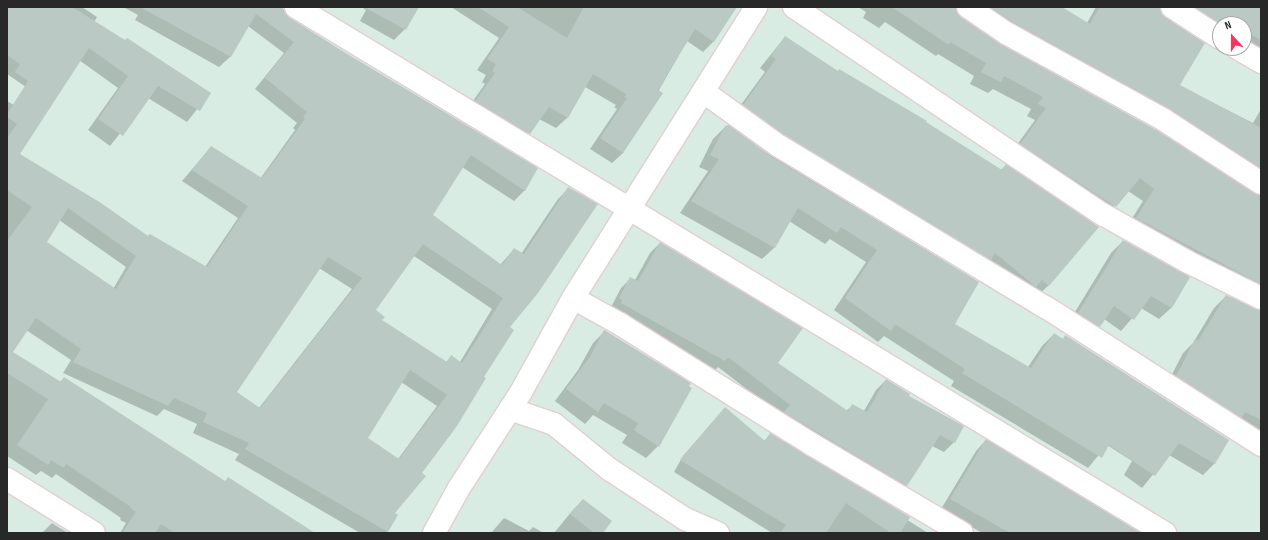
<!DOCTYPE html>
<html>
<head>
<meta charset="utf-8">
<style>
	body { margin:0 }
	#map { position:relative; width:1268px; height:540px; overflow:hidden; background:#d8ece3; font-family:"Sofia Sans Condensed",sans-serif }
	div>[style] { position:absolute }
	.shadow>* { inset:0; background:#0003 }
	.building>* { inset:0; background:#bbc9c4 }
	.roads { filter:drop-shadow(1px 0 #e2ced2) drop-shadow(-1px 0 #e2ced2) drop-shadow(0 1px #e2ced2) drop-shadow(0 -1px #e2ced2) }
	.street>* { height:22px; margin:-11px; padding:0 11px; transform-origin:11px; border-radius:11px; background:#fff }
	span { translate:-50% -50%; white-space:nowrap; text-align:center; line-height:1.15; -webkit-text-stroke:3px #fff; paint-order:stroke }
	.frame { position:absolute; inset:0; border:8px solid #282828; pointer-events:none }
	.north { position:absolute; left:1212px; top:16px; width:40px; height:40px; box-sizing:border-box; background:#fff; border:1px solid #a9a9a9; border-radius:50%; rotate:339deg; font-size:11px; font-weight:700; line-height:16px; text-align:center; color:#282828 }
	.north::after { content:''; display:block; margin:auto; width:14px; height:18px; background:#ff325e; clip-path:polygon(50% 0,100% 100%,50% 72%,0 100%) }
</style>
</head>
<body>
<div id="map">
	<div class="shadow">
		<i style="clip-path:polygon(7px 7px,82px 7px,97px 17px,94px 22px,209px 94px,187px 122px,148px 98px,110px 146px,88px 130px,118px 88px,79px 60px,48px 102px,7px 74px)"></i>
		<i style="clip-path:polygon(evenodd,123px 7px,279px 7px,289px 18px,525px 190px,514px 201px,462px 167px,431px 216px,500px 265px,514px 249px,521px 254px,558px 199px,569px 188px,508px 327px,421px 473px,394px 513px,397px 515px,386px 533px,360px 533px,235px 460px,239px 454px,193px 433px,197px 424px,164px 409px,157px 416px,63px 373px,71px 360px,26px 330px,11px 352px,60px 382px,64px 378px,224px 482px,313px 533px,120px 533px,126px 523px,120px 520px,121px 518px,56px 474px,52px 478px,41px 471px,36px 475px,7px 456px,7px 101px,40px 121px,19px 154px,147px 237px,205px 267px,238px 218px,182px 181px,211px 147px,260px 179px,295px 130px,293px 128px,297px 123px,255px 89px,284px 53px,248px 26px,230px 57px,219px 67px,135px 20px,138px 15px,123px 7px,59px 220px,126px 267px,113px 289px,45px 242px,59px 220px,123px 7px,414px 256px,492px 309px,460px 362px,451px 357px,446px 362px,381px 320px,374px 310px,414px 256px,123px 7px,319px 268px,352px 289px,259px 408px,236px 392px,319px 268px,123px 7px,401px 382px,437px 406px,398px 459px,366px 438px,401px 382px)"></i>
		<i style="clip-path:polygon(361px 7px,418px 7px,405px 29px,394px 40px,360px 21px,366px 10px)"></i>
		<i style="clip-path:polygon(451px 7px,724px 7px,714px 41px,703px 52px,687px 41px,623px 153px,612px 163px,590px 149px,617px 109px,614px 107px,616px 105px,585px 87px,567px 118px,556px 128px,539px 119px,518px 144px,465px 112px,485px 84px,482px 82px,486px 75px,477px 70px,499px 38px)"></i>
		<i style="clip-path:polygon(evenodd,858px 7px,1060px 7px,1087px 23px,1096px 7px,1261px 7px,1261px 59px,1244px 48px,1244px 24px,1220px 24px,1220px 37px,1166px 8px,1159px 8px,1160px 14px,1204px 43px,1178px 85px,1253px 123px,1261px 109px,1261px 288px,1124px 231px,1143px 201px,1128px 191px,1103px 218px,1009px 156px,1035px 120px,1027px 116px,1031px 109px,993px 89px,988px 93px,970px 84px,974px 76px,938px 54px,936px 56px,885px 22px,879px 28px,863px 18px,866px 12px,858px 7px,955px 8px,963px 8px,1261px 190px,1260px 197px,998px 44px,960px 18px,955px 8px)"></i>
		<i style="clip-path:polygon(785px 37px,837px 72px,1001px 170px,1006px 165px,1049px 285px,1036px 297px,732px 117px,765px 72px,760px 68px)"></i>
		<i style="clip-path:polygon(725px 127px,978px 282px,953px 324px,1028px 367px,1042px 346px,1054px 334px,1062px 340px,1066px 336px,1215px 463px,1203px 475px,1169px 455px,1142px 488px,1124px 475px,1132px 461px,1107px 445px,1088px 468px,951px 386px,954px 381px,884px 336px,878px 342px,834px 310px,866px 262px,830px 239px,825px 244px,789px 221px,774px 248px,762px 259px,680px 213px,708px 171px,699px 167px,713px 139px)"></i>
		<i style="clip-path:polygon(1123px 241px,1189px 278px,1171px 308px,1159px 319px,1141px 308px,1121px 331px,1104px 319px,1088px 338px,1067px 325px,1111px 253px)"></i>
		<i style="clip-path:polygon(660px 243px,777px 363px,846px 411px,853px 405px,864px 411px,876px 390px,886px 380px,908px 396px,954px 442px,944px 452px,932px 446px,906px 485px,896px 495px,780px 415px,718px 367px,714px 371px,610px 309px,621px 288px,631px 278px,635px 280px,650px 253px)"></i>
		<i style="clip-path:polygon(1226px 296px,1261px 312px,1261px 439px,1165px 388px,1183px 353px,1193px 343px,1214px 308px)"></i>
		<i style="clip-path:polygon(605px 331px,658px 446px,646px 458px,622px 443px,627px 435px,593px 415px,585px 424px,555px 401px,578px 370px,593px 343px)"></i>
		<i style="clip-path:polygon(725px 408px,764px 441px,771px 434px,928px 533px,772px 533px,674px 472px,683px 456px)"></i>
		<i style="clip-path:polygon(986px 440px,1049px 533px,982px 533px,941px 509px,976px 451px)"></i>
		<i style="clip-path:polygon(583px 500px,602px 533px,554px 533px,572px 511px)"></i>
		<i style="clip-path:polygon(504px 518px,529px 531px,533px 527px,544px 533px,491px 533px)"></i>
		<i style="clip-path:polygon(52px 523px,68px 533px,42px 533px)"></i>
	</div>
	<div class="building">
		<i style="clip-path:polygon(evenodd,7px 7px,72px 7px,125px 40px,127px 38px,211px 93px,200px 111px,158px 86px,123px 136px,98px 119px,128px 76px,89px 48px,20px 154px,101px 203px,148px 236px,150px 234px,207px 267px,248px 206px,192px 170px,211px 146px,262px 178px,305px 119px,303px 117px,307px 112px,265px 78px,294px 42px,256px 14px,231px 57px,140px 7px,282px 7px,290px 18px,344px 52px,538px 168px,525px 191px,471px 155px,433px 215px,502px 265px,514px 248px,524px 254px,568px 187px,598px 204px,538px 293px,510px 327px,514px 330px,484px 377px,486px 378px,457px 426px,422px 473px,426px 476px,395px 513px,398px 515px,388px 532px,245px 449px,249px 443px,203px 422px,207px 413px,174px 398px,168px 406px,73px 362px,81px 349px,36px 318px,13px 352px,61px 382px,64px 377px,225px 481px,228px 477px,315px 533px,175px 533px,161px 524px,155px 533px,122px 533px,136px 512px,130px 508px,131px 507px,66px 464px,64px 468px,51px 460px,48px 465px,17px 445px,48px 399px,7px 373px,7px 241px,32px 207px,7px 190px,7px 138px,17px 124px,7px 117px,7px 114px,28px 81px,15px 72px,20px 64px,7px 55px,7px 7px,68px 208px,136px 256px,116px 289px,47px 242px,68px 208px,7px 7px,423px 244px,503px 298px,462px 363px,451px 355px,447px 362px,382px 320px,385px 317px,376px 310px,423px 244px,7px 7px,328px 257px,362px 278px,260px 408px,237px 392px,328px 257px,7px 7px,410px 370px,447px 395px,399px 459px,368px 438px,410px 370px)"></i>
		<i style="clip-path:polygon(364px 7px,419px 7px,406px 30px)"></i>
		<i style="clip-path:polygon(478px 7px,517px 7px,567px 38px,584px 7px,737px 7px,714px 42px,695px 29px,658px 90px,663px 93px,623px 153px,600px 138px,627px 98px,624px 97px,626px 94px,593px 74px,568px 118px,549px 107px,530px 134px,475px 101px,495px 73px,492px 71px,496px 64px,487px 59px,509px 27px)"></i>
		<i style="clip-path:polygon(892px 7px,956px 7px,961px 17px,999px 43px,1158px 131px,1261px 195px,1261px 284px,1136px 218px,1154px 189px,1140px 178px,1116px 207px,1020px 144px,1046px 108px,1038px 104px,1043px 97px,1004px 76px,1001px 82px,981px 72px,986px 63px,950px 42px,949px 45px)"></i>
		<i style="clip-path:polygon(990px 7px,1062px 7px,1090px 24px,1100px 7px,1160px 7px,1165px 18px,1205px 43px,1180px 85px,1261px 128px,1261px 168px,1170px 109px,1013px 22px)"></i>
		<i style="clip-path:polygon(1195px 7px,1261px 7px,1261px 40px,1244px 31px,1244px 24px,1230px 24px,1220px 19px,1218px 22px)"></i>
		<i style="clip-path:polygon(785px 36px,838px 71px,839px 69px,927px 121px,926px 122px,1002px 170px,1006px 164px,1099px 227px,1049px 286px,1042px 280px,1036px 287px,995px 253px,991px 260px,786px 136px,743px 105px,776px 59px,771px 56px)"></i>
		<i style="clip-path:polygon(729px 125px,772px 157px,979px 282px,955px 324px,1031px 368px,1054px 333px,1063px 339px,1065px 335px,1229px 440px,1215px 464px,1179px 443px,1155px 476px,1109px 445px,1102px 458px,962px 373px,965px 369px,895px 324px,891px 331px,845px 298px,877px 250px,841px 227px,837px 233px,798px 208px,775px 248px,691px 201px,719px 159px,710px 155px,725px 126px)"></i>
		<i style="clip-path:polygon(1123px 240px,1190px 277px,1172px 308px,1151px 296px,1134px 320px,1114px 306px,1100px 327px,1078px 313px)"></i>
		<i style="clip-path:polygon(660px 242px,803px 328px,778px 363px,848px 411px,852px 404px,867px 412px,886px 379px,910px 394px,909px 396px,964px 426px,955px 443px,940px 435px,907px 486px,784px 412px,790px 405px,728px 357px,725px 361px,621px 303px,622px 300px,619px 298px,630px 277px,638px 281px)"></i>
		<i style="clip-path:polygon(1226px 295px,1261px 310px,1261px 420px,1245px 412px,1242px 418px,1176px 376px,1195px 339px,1198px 341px)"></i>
		<i style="clip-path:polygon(604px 330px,691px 383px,689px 386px,692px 388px,659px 447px,634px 430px,638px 423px,604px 403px,598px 412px,566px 389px,590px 357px)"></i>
		<i style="clip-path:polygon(725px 407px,765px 441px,770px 433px,910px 517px,900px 533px,891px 533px,846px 503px,826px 533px,780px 533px,786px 525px,680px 460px)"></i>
		<i style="clip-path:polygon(986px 439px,1141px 533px,1010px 533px,950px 499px)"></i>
		<i style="clip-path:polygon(583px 499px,612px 521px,603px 533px,594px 533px,570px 514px)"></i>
	</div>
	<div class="roads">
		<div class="street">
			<i style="left:296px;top:7px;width:1016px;rotate:31.19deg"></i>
			<i style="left:794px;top:7px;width:373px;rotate:33.9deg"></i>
			<i style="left:1104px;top:215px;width:96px;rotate:29.2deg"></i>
			<i style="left:1188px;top:262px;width:81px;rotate:26.3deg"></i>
			<i style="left:968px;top:7px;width:46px;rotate:34.4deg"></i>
			<i style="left:1006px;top:33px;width:180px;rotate:28.8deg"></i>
			<i style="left:1164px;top:120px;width:116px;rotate:33deg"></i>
			<i style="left:1172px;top:7px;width:57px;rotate:32.9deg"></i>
			<i style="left:1237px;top:48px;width:28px;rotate:30deg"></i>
			<i style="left:704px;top:92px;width:92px;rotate:35.8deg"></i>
			<i style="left:779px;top:146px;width:313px;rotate:31.2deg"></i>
			<i style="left:1047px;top:308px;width:254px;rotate:32.6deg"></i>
			<i style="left:573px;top:298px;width:54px;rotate:29deg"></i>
			<i style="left:620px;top:324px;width:228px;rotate:32.1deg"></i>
			<i style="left:813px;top:445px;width:173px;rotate:30.6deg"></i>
			<i style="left:510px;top:409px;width:46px;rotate:18.8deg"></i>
			<i style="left:554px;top:424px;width:71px;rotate:39.3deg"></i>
			<i style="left:609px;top:469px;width:91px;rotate:33.3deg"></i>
			<i style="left:685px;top:519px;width:36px;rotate:23deg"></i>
			<i style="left:7px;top:479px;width:102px;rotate:31.8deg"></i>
			<i style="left:434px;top:533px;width:51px;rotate:-60.9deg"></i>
			<i style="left:459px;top:488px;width:114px;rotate:-57.1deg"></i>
			<i style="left:521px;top:392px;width:107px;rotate:-61deg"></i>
			<i style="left:573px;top:298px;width:344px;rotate:-57.8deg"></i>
		</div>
	</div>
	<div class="frame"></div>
	<div class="north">N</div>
</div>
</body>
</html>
